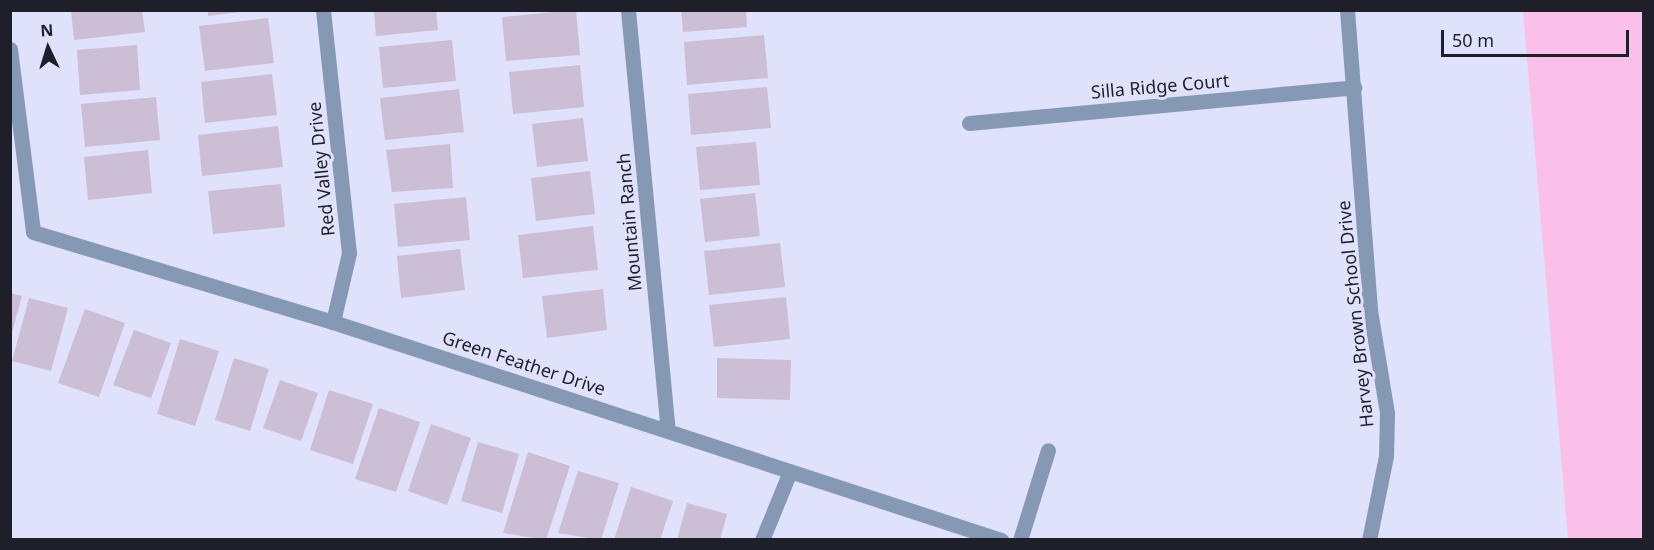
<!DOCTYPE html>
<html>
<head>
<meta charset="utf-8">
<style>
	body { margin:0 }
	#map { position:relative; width:1654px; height:550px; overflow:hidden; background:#e0e1fb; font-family:"Noto Sans",sans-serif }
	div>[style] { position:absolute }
	.green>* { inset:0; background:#fbc0e9 }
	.building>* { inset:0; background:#cbbed5 }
	.minor>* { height:15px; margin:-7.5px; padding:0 7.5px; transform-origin:7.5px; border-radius:7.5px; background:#8699b4 }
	span { translate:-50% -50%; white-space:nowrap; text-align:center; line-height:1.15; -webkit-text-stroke:6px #e0e1fb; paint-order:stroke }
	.street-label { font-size:18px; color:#1f1f29 }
	.frame { position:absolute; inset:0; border:12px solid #1f1f29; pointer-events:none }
	.north { position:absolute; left:18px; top:18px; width:60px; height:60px; -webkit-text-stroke:4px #e0e1fb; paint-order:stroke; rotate:356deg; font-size:16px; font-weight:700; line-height:24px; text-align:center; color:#1f1f29 }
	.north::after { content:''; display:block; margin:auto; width:21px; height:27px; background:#1f1f29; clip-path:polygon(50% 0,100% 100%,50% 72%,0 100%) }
	.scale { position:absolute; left:1441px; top:30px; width:188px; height:27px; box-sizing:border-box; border:3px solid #1f1f29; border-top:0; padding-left:8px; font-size:18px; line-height:21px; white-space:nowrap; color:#1f1f29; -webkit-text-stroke:4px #e0e1fb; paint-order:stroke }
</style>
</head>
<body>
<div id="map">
	<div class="green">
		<i style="clip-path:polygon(1523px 11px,1643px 11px,1643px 539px,1568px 539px)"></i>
	</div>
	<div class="building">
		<i style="clip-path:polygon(71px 10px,142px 10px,145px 32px,74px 40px)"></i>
		<i style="clip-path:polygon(208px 10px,239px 10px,240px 12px,208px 16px)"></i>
		<i style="clip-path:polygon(374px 10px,436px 10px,438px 30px,376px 36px)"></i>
		<i style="clip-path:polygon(576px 10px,580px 55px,506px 61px,502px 17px)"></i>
		<i style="clip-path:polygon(681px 10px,746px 10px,747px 27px,683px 32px)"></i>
		<i style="clip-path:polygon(268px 18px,274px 63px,205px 71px,199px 26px)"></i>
		<i style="clip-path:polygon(764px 35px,768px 78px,687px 85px,684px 42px)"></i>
		<i style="clip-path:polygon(452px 40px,456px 81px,383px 88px,379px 47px)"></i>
		<i style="clip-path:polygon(137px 45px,140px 90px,80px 95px,77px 50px)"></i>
		<i style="clip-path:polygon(580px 65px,584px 107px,513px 114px,509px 72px)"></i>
		<i style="clip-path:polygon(272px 74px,277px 115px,205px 123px,201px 82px)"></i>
		<i style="clip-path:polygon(767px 87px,771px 128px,691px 135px,688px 94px)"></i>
		<i style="clip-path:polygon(459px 89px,464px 132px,385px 140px,380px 98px)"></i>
		<i style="clip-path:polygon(156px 97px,160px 140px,85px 147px,81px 104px)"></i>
		<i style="clip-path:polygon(583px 118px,588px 161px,537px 167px,532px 124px)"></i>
		<i style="clip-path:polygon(278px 126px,283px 167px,202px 176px,198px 135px)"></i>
		<i style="clip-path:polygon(756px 142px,760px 185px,700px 190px,696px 147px)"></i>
		<i style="clip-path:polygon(450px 144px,453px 188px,392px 192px,386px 150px)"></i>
		<i style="clip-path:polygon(148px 150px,152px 193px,88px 200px,84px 157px)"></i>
		<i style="clip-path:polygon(590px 171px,595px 214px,536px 221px,531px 178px)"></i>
		<i style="clip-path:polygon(281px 184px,285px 227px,213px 234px,208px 191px)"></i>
		<i style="clip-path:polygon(755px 193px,760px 236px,705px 242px,700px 199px)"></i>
		<i style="clip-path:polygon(466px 197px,470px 240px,398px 247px,394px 204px)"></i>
		<i style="clip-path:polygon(593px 226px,598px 270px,523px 278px,518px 235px)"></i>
		<i style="clip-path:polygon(780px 243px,785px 287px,709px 295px,704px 251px)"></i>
		<i style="clip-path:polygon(460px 249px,465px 290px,401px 298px,397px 256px)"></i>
		<i style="clip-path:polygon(603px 289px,607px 330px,547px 338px,542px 296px)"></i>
		<i style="clip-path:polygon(10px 293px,22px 296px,11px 336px,10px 335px)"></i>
		<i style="clip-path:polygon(786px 297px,790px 339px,714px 347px,709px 305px)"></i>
		<i style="clip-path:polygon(29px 298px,68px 308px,51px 371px,12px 361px)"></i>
		<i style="clip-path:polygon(85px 309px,125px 323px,99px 397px,58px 383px)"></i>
		<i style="clip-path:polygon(134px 330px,171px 343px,151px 398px,113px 385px)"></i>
		<i style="clip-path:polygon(180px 339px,219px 351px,195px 426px,157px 414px)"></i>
		<i style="clip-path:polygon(234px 358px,269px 369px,250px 431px,215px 420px)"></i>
		<i style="clip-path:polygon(717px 358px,791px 360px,790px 400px,717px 398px)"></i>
		<i style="clip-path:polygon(280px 380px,318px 393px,301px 441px,263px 428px)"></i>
		<i style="clip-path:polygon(329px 390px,373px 404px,353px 464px,310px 450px)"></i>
		<i style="clip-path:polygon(379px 408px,420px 422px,396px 492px,355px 479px)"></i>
		<i style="clip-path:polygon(431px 424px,471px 438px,447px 505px,408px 491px)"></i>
		<i style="clip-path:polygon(478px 442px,519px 454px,502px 513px,461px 501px)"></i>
		<i style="clip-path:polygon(528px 452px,570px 466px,546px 540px,503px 533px)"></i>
		<i style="clip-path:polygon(578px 471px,619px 483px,601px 540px,558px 533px)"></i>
		<i style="clip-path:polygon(631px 487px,673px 501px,660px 540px,614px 540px)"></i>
		<i style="clip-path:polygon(687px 503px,727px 514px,720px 540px,677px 540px)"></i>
	</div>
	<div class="minor">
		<i style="left:323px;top:10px;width:244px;rotate:83.9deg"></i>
		<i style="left:349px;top:253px;width:71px;rotate:103.1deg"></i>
		<i style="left:628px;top:10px;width:422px;rotate:84.6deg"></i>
		<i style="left:1347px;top:10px;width:301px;rotate:85.6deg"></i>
		<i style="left:1370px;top:310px;width:104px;rotate:80.6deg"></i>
		<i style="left:1387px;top:413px;width:43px;rotate:91.3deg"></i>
		<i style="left:1386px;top:456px;width:86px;rotate:101.4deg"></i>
		<i style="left:10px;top:49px;width:184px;rotate:82.8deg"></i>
		<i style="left:33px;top:232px;width:313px;rotate:16.7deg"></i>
		<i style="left:333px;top:322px;width:703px;rotate:18.07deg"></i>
		<i style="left:969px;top:123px;width:387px;rotate:-5.3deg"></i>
		<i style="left:762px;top:540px;width:71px;rotate:-67.8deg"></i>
		<i style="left:1020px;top:540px;width:94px;rotate:-72.7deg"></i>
	</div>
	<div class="street-label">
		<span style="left:1160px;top:86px;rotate:-5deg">Silla Ridge Court</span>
		<span style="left:321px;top:169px;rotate:-96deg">Red Valley Drive</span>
		<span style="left:629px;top:222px;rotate:-95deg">Mountain Ranch</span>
		<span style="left:1355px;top:314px;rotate:-96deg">Harvey Brown School Drive</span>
		<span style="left:524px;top:363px;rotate:18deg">Green Feather Drive</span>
	</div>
	<div class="frame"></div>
	<div class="north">N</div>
	<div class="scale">50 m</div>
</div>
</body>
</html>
